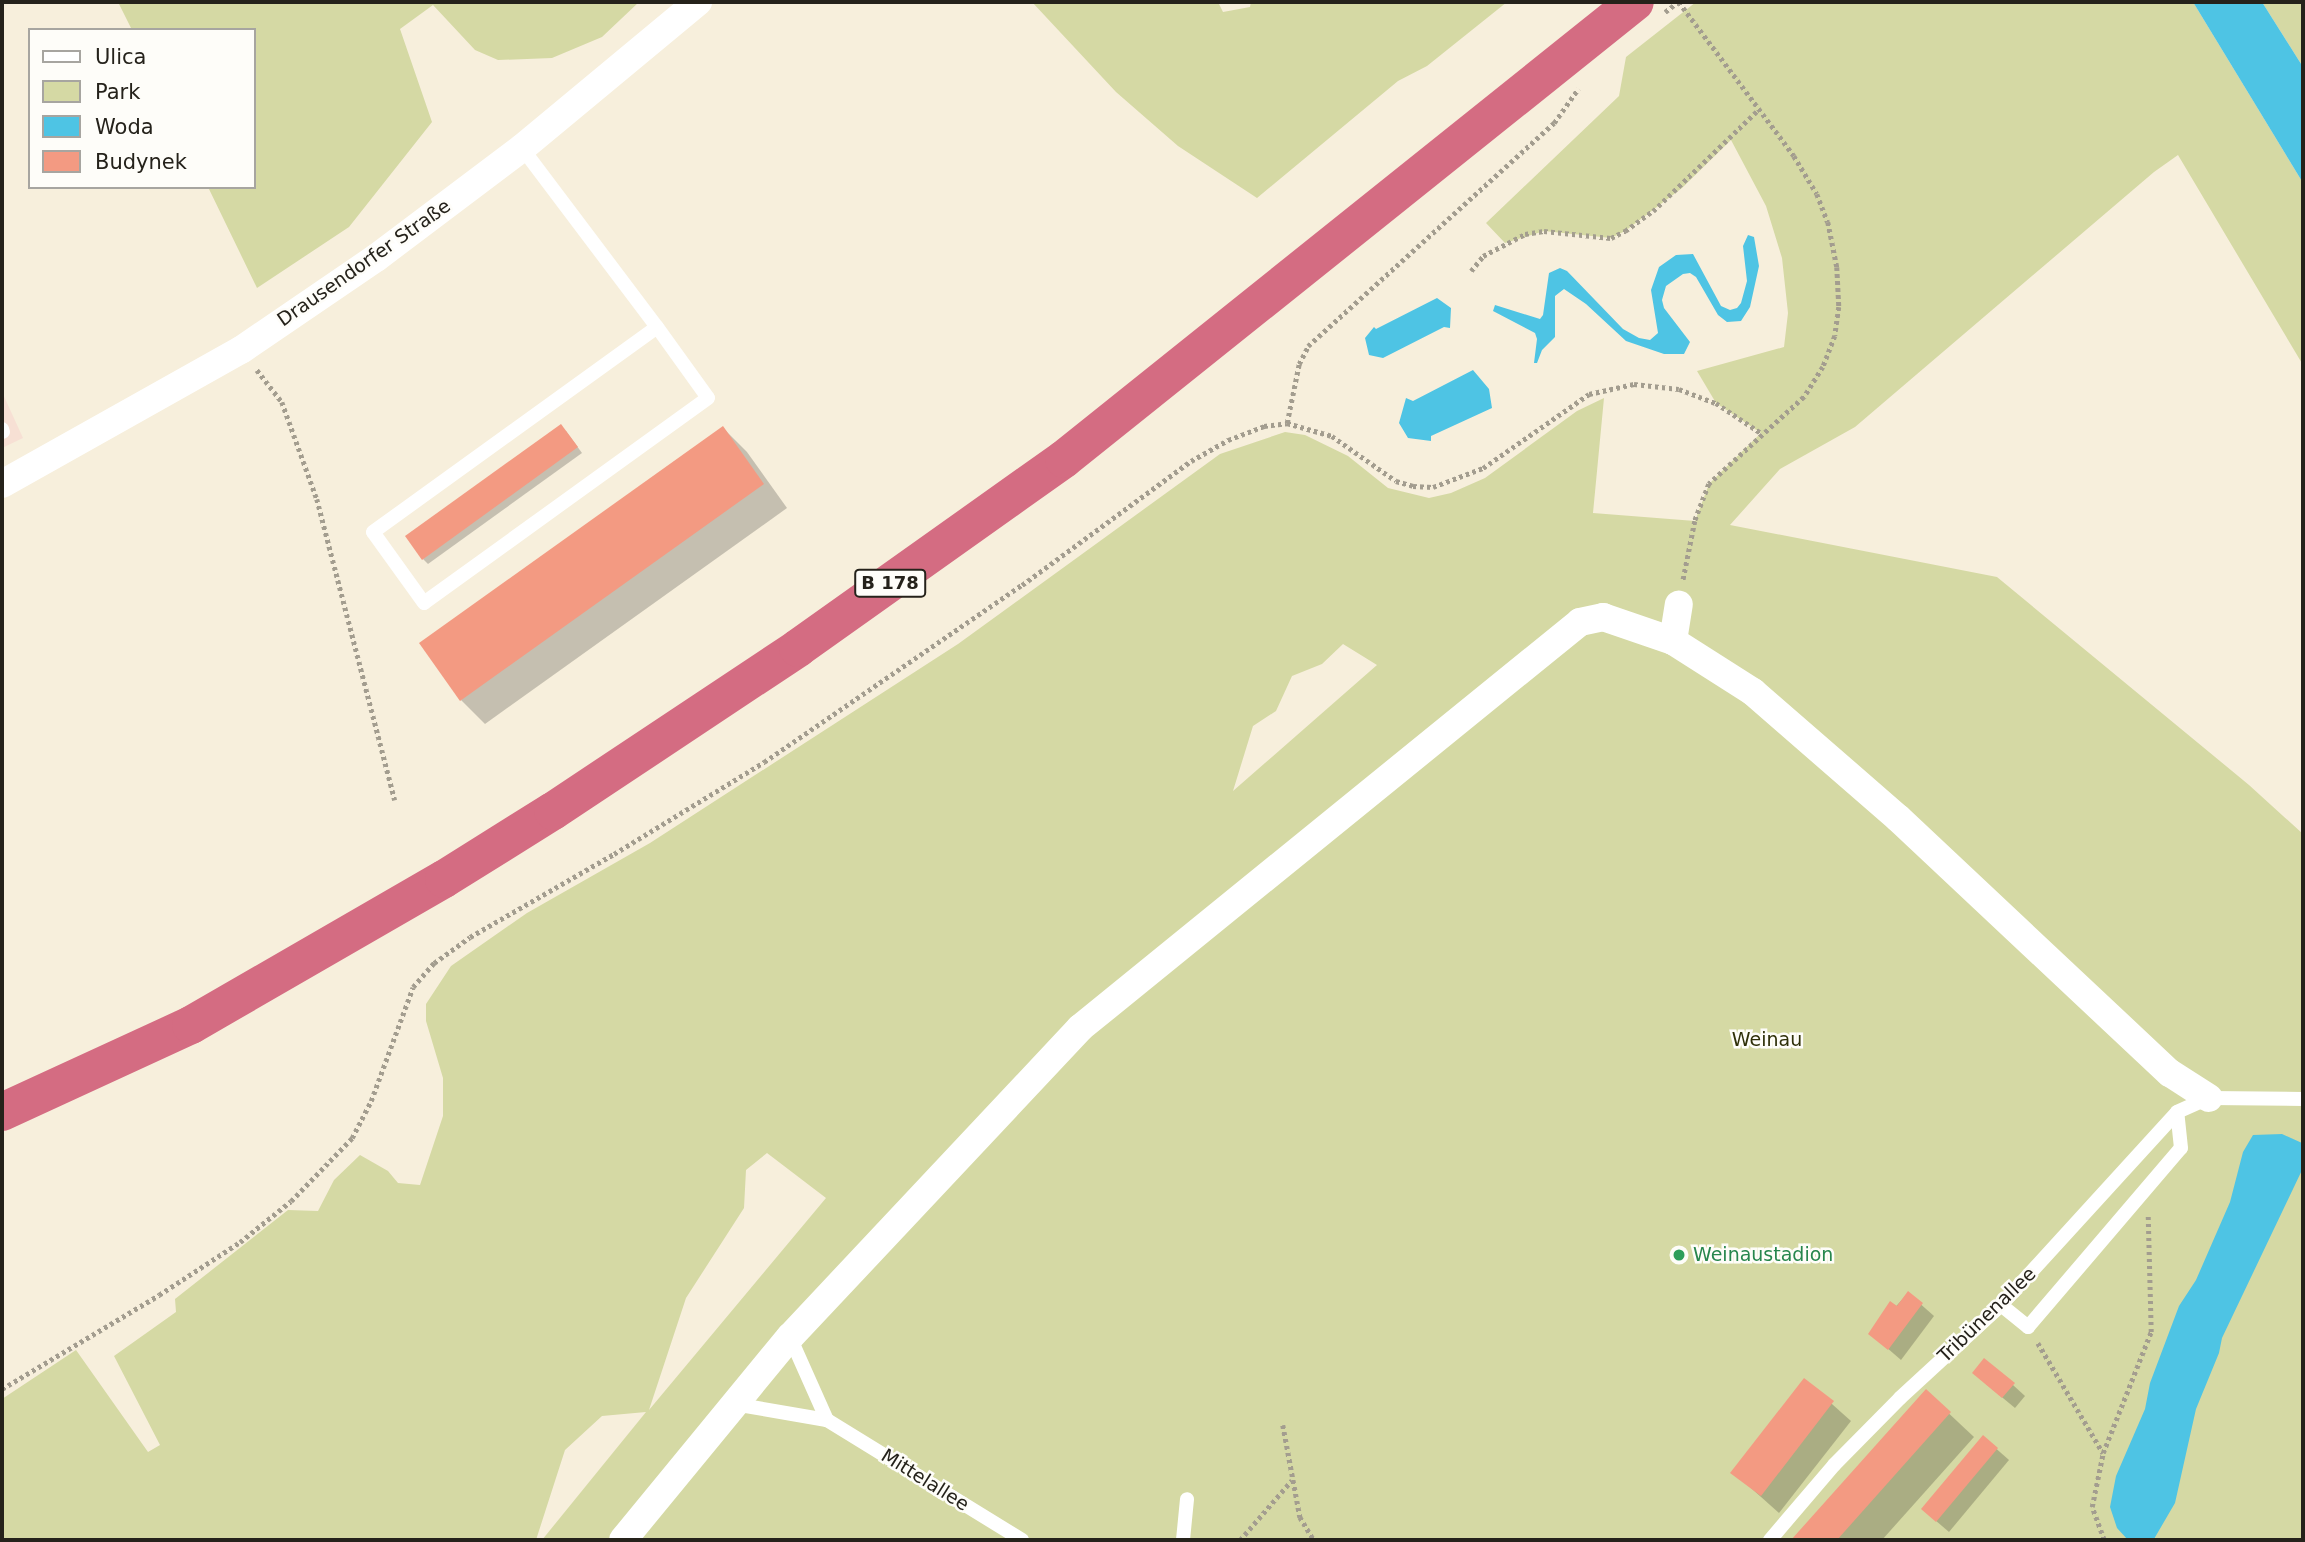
<!DOCTYPE html>
<html>
<head>
<meta charset="utf-8">
<style>
	body { margin:0 }
	#map { position:relative; width:2305px; height:1542px; overflow:hidden; background:#f7efdc; font-family:"DejaVu Sans",sans-serif }
	div>[style] { position:absolute }
	.industrial>* { inset:0; background:#f7e0d4 }
	.green>* { inset:0; background:#d5d9a4 }
	.water>* { inset:0; background:#4ec4e4 }
	.shadow>* { inset:0; background:#0003 }
	.building>* { inset:0; background:#f39a82 }
	.path>* { height:4.5px; margin-top:-2.25px; transform-origin:0; background:repeating-linear-gradient(90deg,#a39d8f 0 3.5px,transparent 0 7px) }
	.lane>* { height:14px; margin:-7px; padding:0 7px; transform-origin:7px; border-radius:7px; background:#fff }
	.street>* { height:28px; margin:-14px; padding:0 14px; transform-origin:14px; border-radius:14px; background:#fff }
	.highway>* { height:38px; margin:-19px; padding:0 19px; transform-origin:19px; border-radius:19px; background:#d46c82 }
	.dots>* { width:19px; height:19px; translate:-50% -50%; box-sizing:border-box; border:4px solid #fefdf9; border-radius:50% }
	span { translate:-50% -50%; white-space:nowrap; text-align:center; line-height:1.15; -webkit-text-stroke:5px #fefdf9; paint-order:stroke }
	.shield-label span { padding:2px 5px; background:#fefdf9; border:2px solid; border-radius:5px; -webkit-text-stroke-width:0 }
	.shield-label { font-size:18px; color:#25221b; font-weight:700 }
	.street-label { font-size:19px; color:#25221b }
	.park-label { font-size:19px; color:#2f3009 }
	.leisure-label { font-size:19px; color:#27864d }
	.left { translate:0 -50%; text-align:left }
	.frame { position:absolute; inset:0; border:4px solid #25221b; pointer-events:none }
	.legend { position:absolute; left:28px; top:28px; width:228px; height:161px; box-sizing:border-box; background:#fefdf9; border:2px solid #a7a5a0; margin:0; padding:9px 12px; list-style:none; font-size:21px; color:#25221b }
	.legend li { display:flex; align-items:center; gap:14px; height:35px }
	.legend b { width:35px; border:2px solid #a7a5a0 }
</style>
</head>
<body>
<div id="map">
	<div class="industrial">
		<i style="clip-path:polygon(2px 392px,23px 438px,2px 448px)"></i>
	</div>
	<div class="green">
		<i style="clip-path:polygon(118px 2px,639px 2px,602px 37px,552px 58px,498px 60px,475px 50px,433px 5px,400px 29px,432px 122px,349px 227px,257px 288px,208px 187px,254px 187px,254px 30px,132px 30px)"></i>
		<i style="clip-path:polygon(1032px 2px,1218px 2px,1223px 12px,1250px 7px,1251px 2px,1507px 2px,1427px 66px,1398px 81px,1257px 198px,1178px 146px,1116px 92px)"></i>
		<i style="clip-path:polygon(evenodd,1696px 2px,2193px 2px,2303px 183px,2303px 365px,2178px 155px,2154px 172px,1855px 427px,1780px 469px,1730px 525px,1997px 577px,2249px 785px,2303px 834px,2303px 1540px,542px 1540px,646px 1412px,602px 1416px,565px 1450px,536px 1540px,2px 1540px,2px 1399px,76px 1350px,148px 1452px,160px 1445px,114px 1356px,176px 1312px,175px 1299px,288px 1210px,318px 1211px,334px 1180px,360px 1155px,388px 1171px,398px 1183px,420px 1185px,443px 1116px,443px 1078px,426px 1021px,426px 1004px,451px 966px,527px 913px,650px 843px,958px 644px,1220px 454px,1285px 432px,1305px 435px,1348px 456px,1388px 488px,1429px 498px,1451px 493px,1485px 478px,1577px 411px,1604px 398px,1593px 513px,1695px 521px,1709px 484px,1761px 433px,1716px 403px,1697px 371px,1784px 347px,1788px 313px,1782px 258px,1766px 206px,1731px 140px,1682px 188px,1625px 231px,1611px 238px,1544px 231px,1505px 243px,1486px 223px,1619px 96px,1626px 57px,1696px 2px,1343px 644px,1377px 665px,1233px 791px,1253px 726px,1276px 711px,1292px 676px,1322px 664px,1343px 644px,1696px 2px,767px 1153px,826px 1198px,649px 1410px,686px 1298px,744px 1208px,746px 1170px,767px 1153px)"></i>
		<i style="clip-path:polygon(2262px 2px,2303px 2px,2303px 67px)"></i>
	</div>
	<div class="water">
		<i style="clip-path:polygon(2193px 2px,2262px 2px,2303px 67px,2303px 183px)"></i>
		<i style="clip-path:polygon(1748px 235px,1754px 237px,1759px 266px,1750px 307px,1741px 321px,1727px 322px,1718px 315px,1696px 277px,1690px 273px,1683px 274px,1666px 286px,1662px 300px,1664px 308px,1690px 342px,1684px 354px,1664px 354px,1626px 341px,1586px 304px,1564px 289px,1555px 296px,1555px 337px,1542px 350px,1537px 363px,1534px 363px,1537px 339px,1535px 333px,1493px 311px,1495px 305px,1540px 319px,1543px 315px,1549px 273px,1560px 268px,1567px 271px,1623px 329px,1639px 338px,1650px 340px,1658px 333px,1651px 290px,1659px 267px,1676px 255px,1693px 254px,1721px 306px,1730px 310px,1737px 308px,1741px 303px,1747px 281px,1743px 246px)"></i>
		<i style="clip-path:polygon(1437px 298px,1451px 308px,1450px 328px,1444px 327px,1383px 358px,1369px 355px,1365px 338px,1374px 327px,1376px 329px)"></i>
		<i style="clip-path:polygon(1473px 370px,1489px 389px,1492px 408px,1431px 436px,1431px 441px,1408px 438px,1399px 423px,1406px 398px,1413px 401px)"></i>
		<i style="clip-path:polygon(2282px 1134px,2302px 1143px,2303px 1168px,2222px 1338px,2219px 1353px,2196px 1409px,2175px 1503px,2154px 1539px,2128px 1540px,2117px 1528px,2110px 1507px,2116px 1476px,2145px 1409px,2150px 1383px,2179px 1306px,2196px 1280px,2230px 1202px,2243px 1152px,2253px 1135px)"></i>
	</div>
	<div class="shadow">
		<i style="clip-path:polygon(723px 428px,747px 452px,787px 508px,485px 724px,461px 700px)"></i>
		<i style="clip-path:polygon(566px 431px,582px 453px,428px 564px,423px 559px)"></i>
		<i style="clip-path:polygon(1908px 1293px,1934px 1316px,1901px 1360px,1871px 1334px)"></i>
		<i style="clip-path:polygon(1805px 1380px,1851px 1421px,1779px 1513px,1733px 1472px)"></i>
		<i style="clip-path:polygon(1986px 1384px,2013px 1385px,2025px 1396px,2015px 1408px)"></i>
		<i style="clip-path:polygon(1926px 1392px,1974px 1437px,1882px 1540px,1793px 1540px)"></i>
		<i style="clip-path:polygon(1983px 1437px,2009px 1460px,1949px 1532px,1935px 1520px)"></i>
	</div>
	<div class="building">
		<i style="clip-path:polygon(561px 424px,578px 447px,422px 560px,405px 536px)"></i>
		<i style="clip-path:polygon(723px 426px,764px 484px,460px 701px,419px 643px)"></i>
		<i style="clip-path:polygon(1908px 1291px,1923px 1303px,1888px 1350px,1868px 1334px,1890px 1301px,1897px 1306px)"></i>
		<i style="clip-path:polygon(1984px 1358px,2015px 1383px,2002px 1398px,1972px 1373px)"></i>
		<i style="clip-path:polygon(1804px 1378px,1834px 1401px,1761px 1496px,1730px 1473px)"></i>
		<i style="clip-path:polygon(1926px 1389px,1951px 1412px,1837px 1540px,1791px 1540px)"></i>
		<i style="clip-path:polygon(1983px 1435px,1998px 1448px,1936px 1522px,1921px 1509px)"></i>
	</div>
	<div class="path">
		<i style="left:1679px;top:2px;width:192px;rotate:53.2deg"></i>
		<i style="left:1794px;top:156px;width:44px;rotate:58.8deg"></i>
		<i style="left:1817px;top:194px;width:30px;rotate:69deg"></i>
		<i style="left:1828px;top:222px;width:46px;rotate:78.7deg"></i>
		<i style="left:1837px;top:267px;width:40px;rotate:87.1deg"></i>
		<i style="left:1839px;top:307px;width:29px;rotate:98deg"></i>
		<i style="left:1835px;top:336px;width:33px;rotate:111deg"></i>
		<i style="left:1823px;top:367px;width:36px;rotate:122deg"></i>
		<i style="left:1804px;top:397px;width:129px;rotate:137.5deg"></i>
		<i style="left:1709px;top:484px;width:40px;rotate:111deg"></i>
		<i style="left:1695px;top:521px;width:61px;rotate:101.3deg"></i>
		<i style="left:1665px;top:12px;width:16px;rotate:-38deg"></i>
		<i style="left:1471px;top:271px;width:19px;rotate:-51deg"></i>
		<i style="left:1483px;top:256px;width:47px;rotate:-27.6deg"></i>
		<i style="left:1525px;top:234px;width:19px;rotate:-9deg"></i>
		<i style="left:1544px;top:231px;width:67px;rotate:6deg"></i>
		<i style="left:1611px;top:238px;width:16px;rotate:-27deg"></i>
		<i style="left:1625px;top:231px;width:34px;rotate:-36deg"></i>
		<i style="left:1653px;top:211px;width:146px;rotate:-43.9deg"></i>
		<i style="left:257px;top:370px;width:41px;rotate:52deg"></i>
		<i style="left:282px;top:402px;width:103px;rotate:70.2deg"></i>
		<i style="left:317px;top:499px;width:311px;rotate:75.5deg"></i>
		<i style="left:1287px;top:423px;width:60px;rotate:-78.5deg"></i>
		<i style="left:1299px;top:364px;width:20px;rotate:-63deg"></i>
		<i style="left:1308px;top:346px;width:332px;rotate:-42.2deg"></i>
		<i style="left:1554px;top:123px;width:42px;rotate:-54.8deg"></i>
		<i style="left:2038px;top:1343px;width:128px;rotate:59.4deg"></i>
		<i style="left:2px;top:1389px;width:183px;rotate:-30.9deg"></i>
		<i style="left:159px;top:1295px;width:97px;rotate:-33.2deg"></i>
		<i style="left:240px;top:1242px;width:65px;rotate:-38.8deg"></i>
		<i style="left:291px;top:1201px;width:88px;rotate:-45.9deg"></i>
		<i style="left:352px;top:1138px;width:42px;rotate:-62.8deg"></i>
		<i style="left:371px;top:1101px;width:121px;rotate:-69.8deg"></i>
		<i style="left:413px;top:987px;width:32px;rotate:-49deg"></i>
		<i style="left:434px;top:963px;width:44px;rotate:-35.8deg"></i>
		<i style="left:470px;top:937px;width:166px;rotate:-30deg"></i>
		<i style="left:614px;top:854px;width:176px;rotate:-31.5deg"></i>
		<i style="left:764px;top:762px;width:313px;rotate:-34.5deg"></i>
		<i style="left:1022px;top:585px;width:210px;rotate:-36.3deg"></i>
		<i style="left:1191px;top:461px;width:43px;rotate:-29.6deg"></i>
		<i style="left:1228px;top:440px;width:39px;rotate:-21deg"></i>
		<i style="left:1264px;top:426px;width:23px;rotate:-7deg"></i>
		<i style="left:1287px;top:423px;width:47px;rotate:16.1deg"></i>
		<i style="left:1332px;top:436px;width:78px;rotate:35.1deg"></i>
		<i style="left:1396px;top:481px;width:18px;rotate:16deg"></i>
		<i style="left:1413px;top:486px;width:20px;rotate:3deg"></i>
		<i style="left:1433px;top:487px;width:53px;rotate:-20.8deg"></i>
		<i style="left:1483px;top:468px;width:129px;rotate:-34.9deg"></i>
		<i style="left:1589px;top:394px;width:46px;rotate:-12.5deg"></i>
		<i style="left:1634px;top:384px;width:45px;rotate:6.3deg"></i>
		<i style="left:1679px;top:389px;width:40px;rotate:21deg"></i>
		<i style="left:1716px;top:403px;width:54px;rotate:33.7deg"></i>
		<i style="left:1283px;top:1425px;width:94px;rotate:79.5deg"></i>
		<i style="left:1300px;top:1517px;width:27px;rotate:59deg"></i>
		<i style="left:1240px;top:1540px;width:79px;rotate:-49.1deg"></i>
		<i style="left:2104px;top:1540px;width:35px;rotate:-110deg"></i>
		<i style="left:2092px;top:1507px;width:55px;rotate:-78.5deg"></i>
		<i style="left:2103px;top:1453px;width:130px;rotate:-68.4deg"></i>
		<i style="left:2151px;top:1332px;width:118px;rotate:-91.5deg"></i>
	</div>
	<div class="lane">
		<i style="left:522px;top:148px;width:224px;rotate:53deg"></i>
		<i style="left:657px;top:327px;width:87px;rotate:54.3deg"></i>
		<i style="left:708px;top:398px;width:350px;rotate:144.2deg"></i>
		<i style="left:424px;top:603px;width:87px;rotate:-125.7deg"></i>
		<i style="left:373px;top:532px;width:350px;rotate:-35.8deg"></i>
		<i style="left:2px;top:429px;width:3px;rotate:72deg"></i>
		<i style="left:2001px;top:1305px;width:35px;rotate:39deg"></i>
		<i style="left:2028px;top:1327px;width:235px;rotate:-49.5deg"></i>
		<i style="left:2181px;top:1148px;width:36px;rotate:-96deg"></i>
		<i style="left:790px;top:1337px;width:91px;rotate:66deg"></i>
		<i style="left:734px;top:1404px;width:94px;rotate:9.8deg"></i>
		<i style="left:827px;top:1420px;width:229px;rotate:31.6deg"></i>
		<i style="left:1183px;top:1540px;width:41px;rotate:-84.4deg"></i>
		<i style="left:1770px;top:1540px;width:99px;rotate:-49.5deg"></i>
		<i style="left:1834px;top:1465px;width:94px;rotate:-45.4deg"></i>
		<i style="left:1900px;top:1398px;width:137px;rotate:-42.6deg"></i>
		<i style="left:2001px;top:1305px;width:261px;rotate:-47.6deg"></i>
		<i style="left:2177px;top:1112px;width:35px;rotate:-24deg"></i>
		<i style="left:2209px;top:1098px;width:94px;rotate:0.6deg"></i>
	</div>
	<div class="street">
		<i style="left:2px;top:484px;width:274px;rotate:-29.3deg"></i>
		<i style="left:241px;top:350px;width:163px;rotate:-34.3deg"></i>
		<i style="left:376px;top:258px;width:183px;rotate:-37deg"></i>
		<i style="left:522px;top:148px;width:229px;rotate:-39.7deg"></i>
		<i style="left:1673px;top:641px;width:37px;rotate:-81deg"></i>
		<i style="left:623px;top:1540px;width:263px;rotate:-50.6deg"></i>
		<i style="left:790px;top:1337px;width:424px;rotate:-46.8deg"></i>
		<i style="left:1080px;top:1028px;width:644px;rotate:-39.08deg"></i>
		<i style="left:1580px;top:622px;width:24px;rotate:-12deg"></i>
		<i style="left:1603px;top:617px;width:74px;rotate:18.9deg"></i>
		<i style="left:1673px;top:641px;width:95px;rotate:32.5deg"></i>
		<i style="left:1753px;top:692px;width:192px;rotate:41deg"></i>
		<i style="left:1898px;top:818px;width:373px;rotate:43.2deg"></i>
		<i style="left:2170px;top:1073px;width:46px;rotate:32.7deg"></i>
	</div>
	<div class="highway">
		<i style="left:2px;top:1112px;width:208px;rotate:-24.7deg"></i>
		<i style="left:191px;top:1025px;width:292px;rotate:-30deg"></i>
		<i style="left:444px;top:879px;width:128px;rotate:-32deg"></i>
		<i style="left:553px;top:811px;width:294px;rotate:-33.6deg"></i>
		<i style="left:798px;top:648px;width:326px;rotate:-35.4deg"></i>
		<i style="left:1064px;top:459px;width:731px;rotate:-38.67deg"></i>
	</div>
	<div class="dots">
		<i style="left:1679px;top:1255px;background:#2e9e5b"></i>
	</div>
	<div class="shield-label">
		<span style="left:890px;top:583px">B 178</span>
	</div>
	<div class="street-label">
		<span style="left:364px;top:263px;rotate:-35deg">Drausendorfer Straße</span>
		<span style="left:1987px;top:1315px;rotate:-44deg">Tribünenallee</span>
		<span style="left:925px;top:1480px;rotate:32deg">Mittelallee</span>
	</div>
	<div class="park-label">
		<span style="left:1767px;top:1040px">Weinau</span>
	</div>
	<div class="leisure-label">
		<span class="left" style="left:1693px;top:1255px">Weinaustadion</span>
	</div>
	<div class="frame"></div>
	<ul class="legend">
	<li><b style="height:9px;background:#fff"></b>Ulica</li>
	<li><b style="height:19px;background:#d5d9a4"></b>Park</li>
	<li><b style="height:19px;background:#4ec4e4"></b>Woda</li>
	<li><b style="height:19px;background:#f39a82"></b>Budynek</li>
	</ul>
</div>
</body>
</html>
